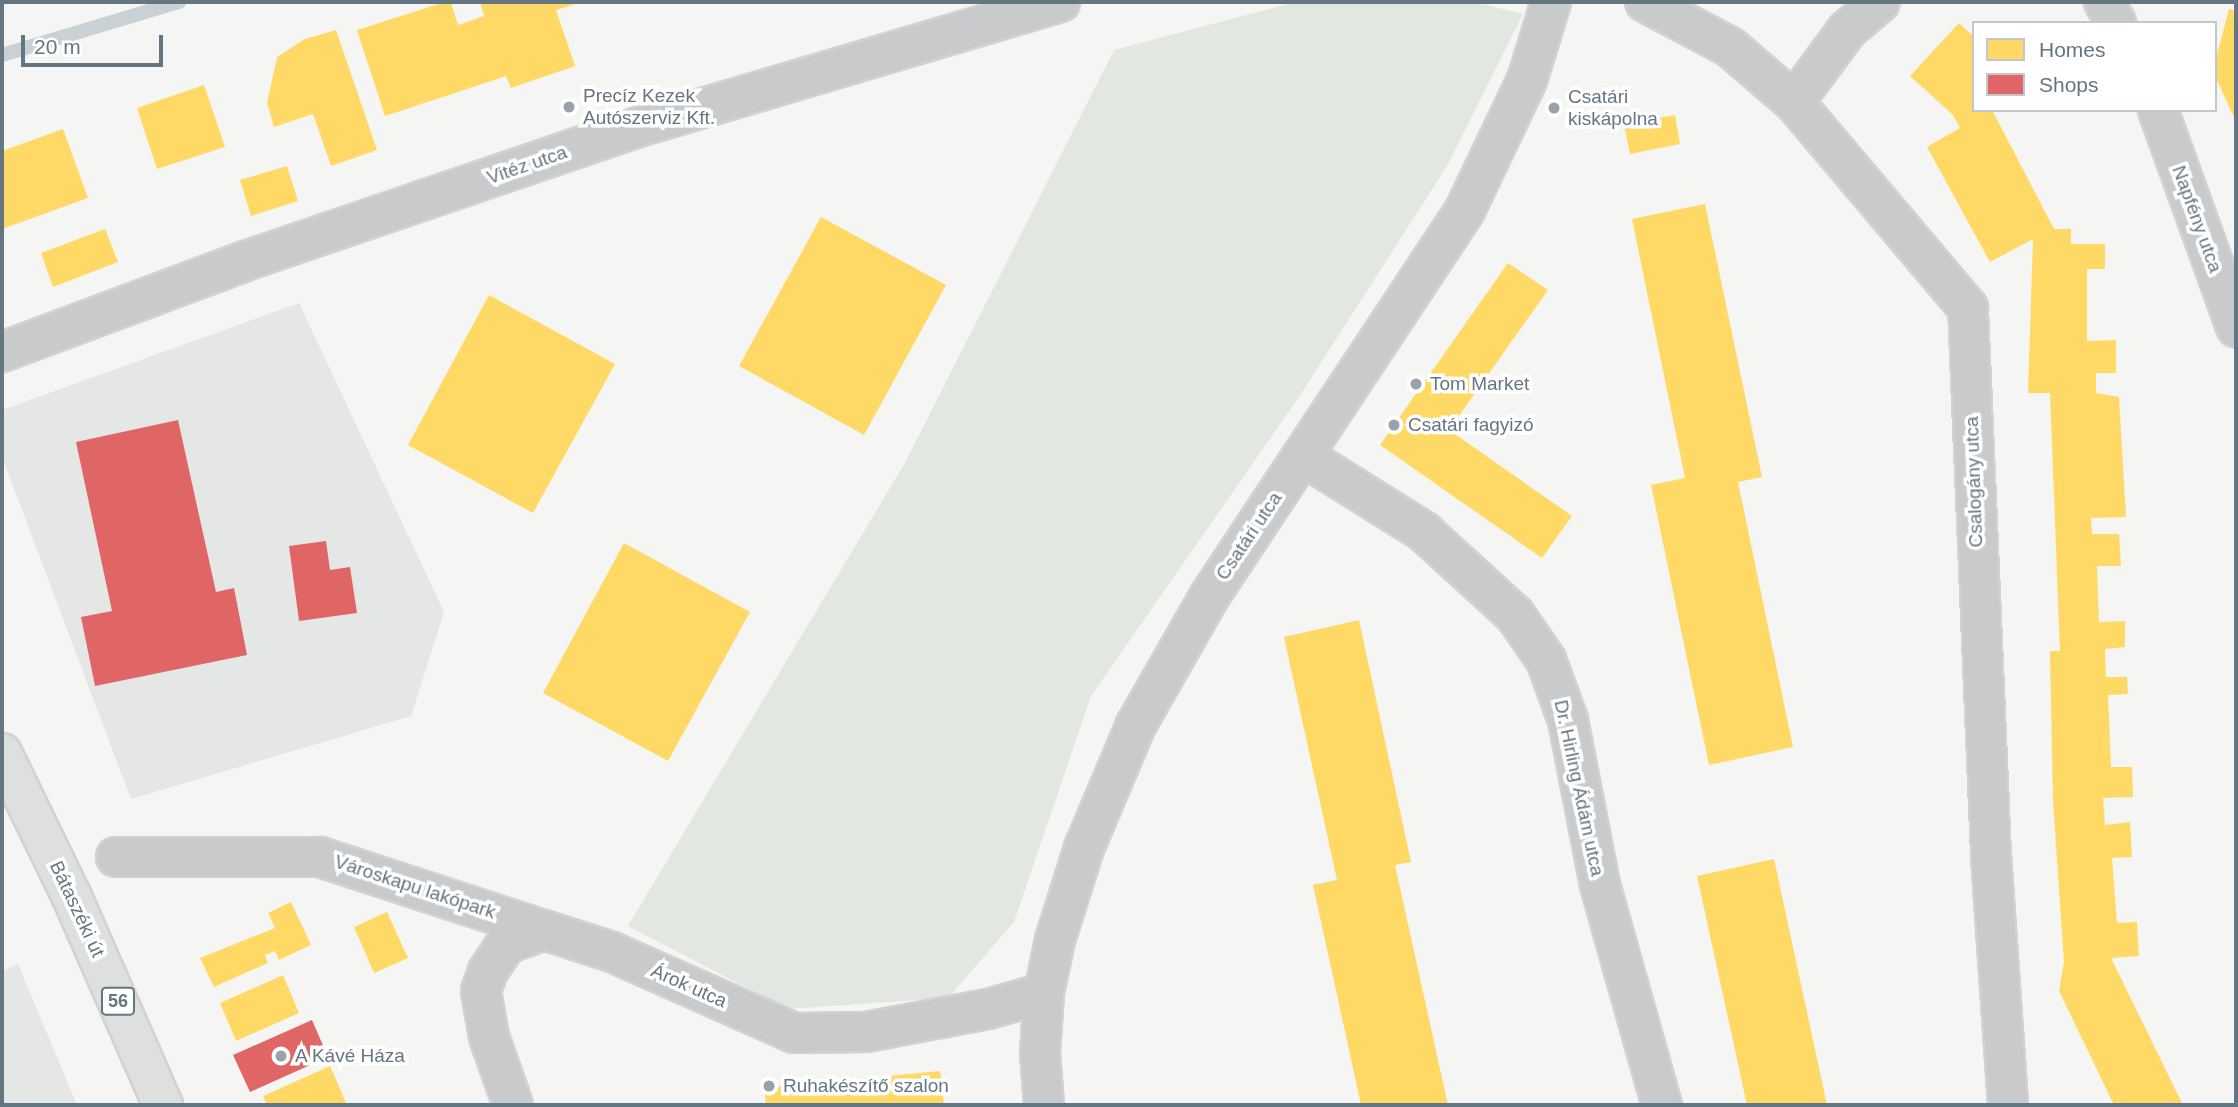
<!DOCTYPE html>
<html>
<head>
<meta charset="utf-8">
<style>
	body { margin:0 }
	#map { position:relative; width:2238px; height:1107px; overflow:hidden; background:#f5f5f3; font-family:Arial,sans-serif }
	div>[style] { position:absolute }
	.built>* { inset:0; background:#e5e6e6 }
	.green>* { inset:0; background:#e3e7e1 }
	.homes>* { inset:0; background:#ffd966 }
	.shops>* { inset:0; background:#e06666 }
	.stream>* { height:14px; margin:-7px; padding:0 7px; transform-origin:7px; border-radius:7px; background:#c9d1d4 }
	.roads { filter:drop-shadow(2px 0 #d2d2d2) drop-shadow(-2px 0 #d2d2d2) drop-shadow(0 2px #d2d2d2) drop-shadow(0 -2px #d2d2d2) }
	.street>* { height:38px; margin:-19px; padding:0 19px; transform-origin:19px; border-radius:19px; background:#c9cacb }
	.primary>* { height:38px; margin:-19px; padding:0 19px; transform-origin:19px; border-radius:19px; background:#dedfdf }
	.dots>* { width:19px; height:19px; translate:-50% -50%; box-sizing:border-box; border:4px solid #fff; border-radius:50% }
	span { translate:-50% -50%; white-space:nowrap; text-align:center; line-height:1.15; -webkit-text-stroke:7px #fff; paint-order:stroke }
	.shield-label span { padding:2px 5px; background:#fff; border:2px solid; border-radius:5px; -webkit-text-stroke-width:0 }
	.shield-label { font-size:18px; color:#657683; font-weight:700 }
	.poi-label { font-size:19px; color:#657683 }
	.left { translate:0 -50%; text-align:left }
	.street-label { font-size:19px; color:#657683 }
	.frame { position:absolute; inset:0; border:4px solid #657683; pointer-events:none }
	.legend { position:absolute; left:1972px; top:21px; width:245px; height:91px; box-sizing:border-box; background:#fff; border:2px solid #c1c8cd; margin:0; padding:9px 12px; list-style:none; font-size:21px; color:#657683 }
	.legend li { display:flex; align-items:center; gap:14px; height:35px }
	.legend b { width:35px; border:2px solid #c1c8cd }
	.scale { position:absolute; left:21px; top:35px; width:142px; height:32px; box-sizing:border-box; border:4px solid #657683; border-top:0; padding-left:9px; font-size:21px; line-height:24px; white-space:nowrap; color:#657683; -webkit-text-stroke:5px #fff; paint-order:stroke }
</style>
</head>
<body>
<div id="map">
	<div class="built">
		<i style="clip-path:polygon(299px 303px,444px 612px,411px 716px,131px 799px,2px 457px,2px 410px)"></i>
		<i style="clip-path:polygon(18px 964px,77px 1105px,2px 1105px,2px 971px)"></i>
	</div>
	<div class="green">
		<i style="clip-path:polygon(1296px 2px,1474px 2px,1523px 14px,1447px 166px,1299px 397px,1091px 696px,1014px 922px,948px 998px,787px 1009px,628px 926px,906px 461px,1114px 50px)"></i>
	</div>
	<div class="homes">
		<i style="clip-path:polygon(445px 2px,451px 2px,458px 25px,484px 16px,480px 2px,582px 2px,556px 10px,575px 66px,511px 88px,506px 76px,385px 116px,357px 30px)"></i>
		<i style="clip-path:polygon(2229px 9px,2236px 11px,2236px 122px,2216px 78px,2216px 58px)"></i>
		<i style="clip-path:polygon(1959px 23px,1974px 37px,1974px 110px,1992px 110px,2054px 229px,2071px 229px,2071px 244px,2105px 244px,2105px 269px,2087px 269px,2087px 341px,2116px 340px,2116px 373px,2096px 373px,2096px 393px,2119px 397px,2126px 517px,2091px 518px,2092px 534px,2119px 534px,2121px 566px,2097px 566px,2099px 622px,2125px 621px,2125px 647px,2105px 649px,2106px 677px,2127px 677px,2128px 694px,2108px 695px,2111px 767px,2132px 767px,2133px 797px,2103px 798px,2105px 825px,2130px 822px,2132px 857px,2112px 858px,2117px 923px,2137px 922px,2139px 956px,2111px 958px,2182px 1103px,2178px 1105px,2114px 1105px,2059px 991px,2064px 962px,2053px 801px,2050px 651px,2060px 651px,2050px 393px,2028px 393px,2033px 239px,1990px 262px,1927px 147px,1960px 128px,1953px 115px,1910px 76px)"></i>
		<i style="clip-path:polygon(336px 30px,377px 150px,331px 166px,313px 114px,274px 127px,267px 103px,277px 57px,305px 39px)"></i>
		<i style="clip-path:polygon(204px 85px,225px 147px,157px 169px,137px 108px)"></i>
		<i style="clip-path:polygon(1675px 115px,1680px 144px,1630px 154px,1624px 124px)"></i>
		<i style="clip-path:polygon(63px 129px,88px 198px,2px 229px,2px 151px)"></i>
		<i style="clip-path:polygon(287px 166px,298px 201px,251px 216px,240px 180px)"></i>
		<i style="clip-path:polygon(1705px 204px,1762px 477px,1738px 482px,1793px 747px,1709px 765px,1651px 485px,1685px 478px,1632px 219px)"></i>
		<i style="clip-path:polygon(821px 217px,946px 285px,864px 435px,739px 366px)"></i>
		<i style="clip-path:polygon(105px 229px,118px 262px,53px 287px,41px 253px)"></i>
		<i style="clip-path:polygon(1508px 263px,1548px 290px,1449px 430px,1572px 516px,1542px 558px,1380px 445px)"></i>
		<i style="clip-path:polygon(489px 295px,615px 364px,533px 513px,408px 445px)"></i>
		<i style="clip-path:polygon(624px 543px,750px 612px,668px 761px,543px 693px)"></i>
		<i style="clip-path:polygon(1359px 620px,1411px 862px,1395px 865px,1448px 1105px,1361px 1105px,1313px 885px,1337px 880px,1284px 637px)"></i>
		<i style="clip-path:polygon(1774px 859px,1827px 1105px,1747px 1105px,1697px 876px)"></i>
		<i style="clip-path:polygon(291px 902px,311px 945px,279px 960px,275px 951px,265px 955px,268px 963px,214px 987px,200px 958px,275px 928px,268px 913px)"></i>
		<i style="clip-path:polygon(387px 912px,408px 958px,374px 973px,354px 927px)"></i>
		<i style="clip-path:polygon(283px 975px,299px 1013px,236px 1041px,220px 1003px)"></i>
		<i style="clip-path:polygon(330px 1066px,347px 1105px,267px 1105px,263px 1096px)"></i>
		<i style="clip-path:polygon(940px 1071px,944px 1105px,766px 1105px,764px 1088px)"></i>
	</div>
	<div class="shops">
		<i style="clip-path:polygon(178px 420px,216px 592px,234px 588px,247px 655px,95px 686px,81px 617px,112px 611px,76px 442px)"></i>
		<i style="clip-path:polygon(326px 541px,330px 570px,350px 567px,357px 613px,299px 621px,289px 546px)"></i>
		<i style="clip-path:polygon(312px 1020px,328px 1057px,250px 1092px,233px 1055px)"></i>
	</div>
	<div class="stream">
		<i style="left:2px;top:55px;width:185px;rotate:-16.7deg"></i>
	</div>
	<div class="roads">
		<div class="street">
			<i style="left:1645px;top:2px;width:96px;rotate:27.9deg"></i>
			<i style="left:1730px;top:47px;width:84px;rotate:40.7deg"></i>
			<i style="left:1794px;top:102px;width:270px;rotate:49.8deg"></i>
			<i style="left:1968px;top:308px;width:547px;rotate:87.59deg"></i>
			<i style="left:1991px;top:855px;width:251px;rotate:86.1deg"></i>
			<i style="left:2104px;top:2px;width:24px;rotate:60deg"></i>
			<i style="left:1794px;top:102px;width:89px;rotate:-53.6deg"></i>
			<i style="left:1847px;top:30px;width:43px;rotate:-40.3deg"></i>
			<i style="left:2158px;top:110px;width:231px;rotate:70.2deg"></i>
			<i style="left:2px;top:352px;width:259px;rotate:-20.5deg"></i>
			<i style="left:245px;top:261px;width:419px;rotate:-18.8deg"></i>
			<i style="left:642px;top:126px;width:436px;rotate:-16.5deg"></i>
			<i style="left:1303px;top:456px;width:142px;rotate:32deg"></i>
			<i style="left:1423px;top:531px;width:125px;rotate:42.4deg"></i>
			<i style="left:1515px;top:615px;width:55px;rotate:55.4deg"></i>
			<i style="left:1546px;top:660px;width:64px;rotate:69.9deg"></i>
			<i style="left:1568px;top:720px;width:168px;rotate:79deg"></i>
			<i style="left:1600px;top:885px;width:229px;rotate:74.3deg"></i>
			<i style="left:116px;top:857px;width:204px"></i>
			<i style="left:320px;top:857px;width:236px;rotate:18.1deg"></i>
			<i style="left:513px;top:1105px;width:72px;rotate:-109.4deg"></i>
			<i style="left:489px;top:1037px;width:47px;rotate:-99.9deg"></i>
			<i style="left:481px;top:991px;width:21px;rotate:-71deg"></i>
			<i style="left:488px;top:971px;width:32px;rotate:-56deg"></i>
			<i style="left:506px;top:944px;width:40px;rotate:-20.2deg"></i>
			<i style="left:544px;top:930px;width:71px;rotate:17.9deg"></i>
			<i style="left:612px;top:952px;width:199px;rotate:24deg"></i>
			<i style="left:794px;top:1033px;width:72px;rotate:-0.8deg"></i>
			<i style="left:866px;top:1032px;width:124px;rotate:-10.7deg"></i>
			<i style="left:988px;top:1009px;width:58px;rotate:-15.9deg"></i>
			<i style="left:1044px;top:1105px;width:52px;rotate:-94.4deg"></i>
			<i style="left:1040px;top:1053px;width:60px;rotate:-86.2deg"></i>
			<i style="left:1044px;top:993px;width:54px;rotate:-78.3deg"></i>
			<i style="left:1055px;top:940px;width:96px;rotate:-72.5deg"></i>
			<i style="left:1084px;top:848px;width:134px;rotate:-67.1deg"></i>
			<i style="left:1136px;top:725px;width:147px;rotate:-60.3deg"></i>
			<i style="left:1209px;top:597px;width:464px;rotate:-56.5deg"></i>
			<i style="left:1465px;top:210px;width:144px;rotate:-64.5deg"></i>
			<i style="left:1527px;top:80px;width:82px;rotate:-72.9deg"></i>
		</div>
		<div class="primary">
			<i style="left:2px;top:753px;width:160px;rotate:64.1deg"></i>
			<i style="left:72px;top:897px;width:227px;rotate:66.4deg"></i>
		</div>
	</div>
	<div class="dots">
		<i style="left:569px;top:107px;background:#97a2aa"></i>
		<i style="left:1554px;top:108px;background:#97a2aa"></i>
		<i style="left:1416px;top:384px;background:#97a2aa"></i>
		<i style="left:1394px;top:425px;background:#97a2aa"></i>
		<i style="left:281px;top:1056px;background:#97a2aa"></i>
		<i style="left:769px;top:1086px;background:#97a2aa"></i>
	</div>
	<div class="shield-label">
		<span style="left:118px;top:1001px">56</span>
	</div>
	<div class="poi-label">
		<span class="left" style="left:583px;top:107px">Precíz Kezek<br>Autószerviz Kft.</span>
		<span class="left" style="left:1568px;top:108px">Csatári<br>kiskápolna</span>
		<span class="left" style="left:1430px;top:384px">Tom Market</span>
		<span class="left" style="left:1408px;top:425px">Csatári fagyizó</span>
		<span class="left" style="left:295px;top:1056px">A Kávé Háza</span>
		<span class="left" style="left:783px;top:1086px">Ruhakészítő szalon</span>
	</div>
	<div class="street-label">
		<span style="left:527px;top:165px;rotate:-19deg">Vitéz utca</span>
		<span style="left:2197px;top:219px;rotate:70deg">Napfény utca</span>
		<span style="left:1974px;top:482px;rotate:-92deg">Csalogány utca</span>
		<span style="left:1249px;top:536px;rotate:-56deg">Csatári utca</span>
		<span style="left:1579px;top:788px;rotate:78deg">Dr. Hirling Ádám utca</span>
		<span style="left:415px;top:887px;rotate:18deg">Városkapu lakópark</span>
		<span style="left:77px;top:909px;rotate:65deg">Bátaszéki út</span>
		<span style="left:689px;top:986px;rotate:24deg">Árok utca</span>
	</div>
	<div class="frame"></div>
	<ul class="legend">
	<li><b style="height:19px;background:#ffd966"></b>Homes</li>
	<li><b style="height:19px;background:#e06666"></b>Shops</li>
	</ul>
	<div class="scale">20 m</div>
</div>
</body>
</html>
